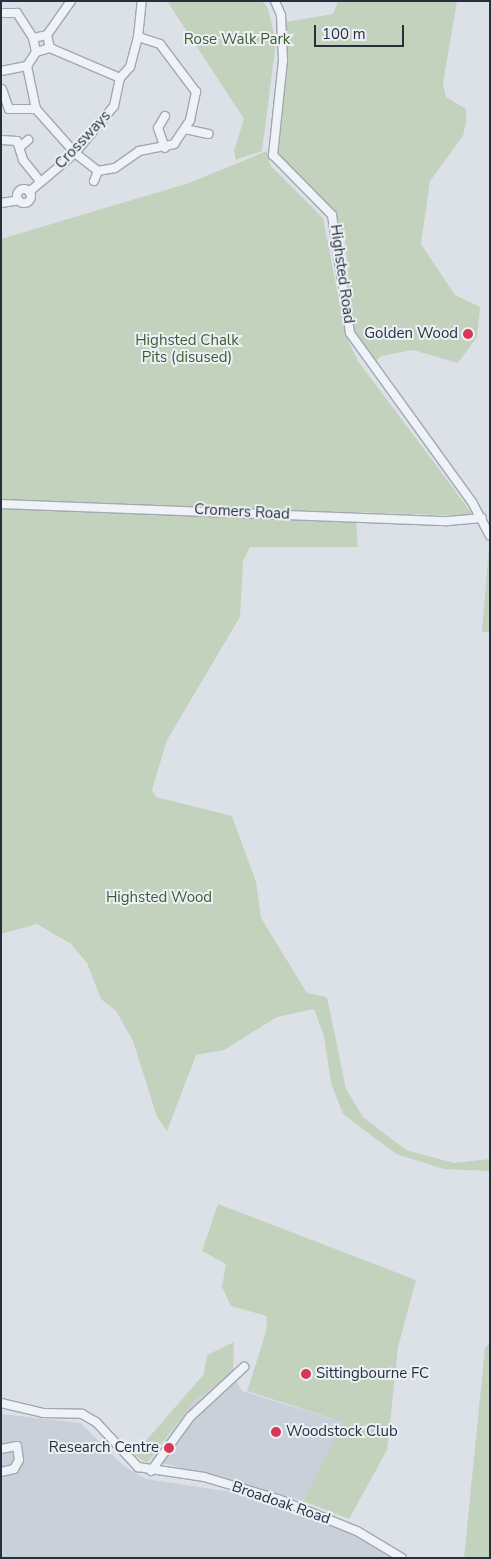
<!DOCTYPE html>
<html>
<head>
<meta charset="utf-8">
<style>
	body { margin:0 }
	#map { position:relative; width:491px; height:1559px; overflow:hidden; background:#dce1e8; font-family:"Nunito Sans",sans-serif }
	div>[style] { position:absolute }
	.built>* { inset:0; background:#cad0da }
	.green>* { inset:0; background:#c3d2bd }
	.roads { filter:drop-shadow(1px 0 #a1a8b2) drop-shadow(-1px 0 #a1a8b2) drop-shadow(0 1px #a1a8b2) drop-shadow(0 -1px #a1a8b2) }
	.minor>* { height:8px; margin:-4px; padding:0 4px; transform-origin:4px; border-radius:4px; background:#eff2f6 }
	.minor>.ring { margin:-4px; padding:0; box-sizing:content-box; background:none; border:8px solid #eff2f6; border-radius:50% }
	.dots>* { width:14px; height:14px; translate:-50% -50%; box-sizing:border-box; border:2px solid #ecf0f5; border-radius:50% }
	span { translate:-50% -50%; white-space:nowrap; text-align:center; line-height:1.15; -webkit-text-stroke:4px #ecf0f5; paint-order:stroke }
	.park-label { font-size:15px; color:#3b5c31 }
	.street-label { font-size:15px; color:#25303f }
	.poi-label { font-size:15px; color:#25303f }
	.right { translate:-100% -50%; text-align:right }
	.left { translate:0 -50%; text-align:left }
	.frame { position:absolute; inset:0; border:2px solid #25303f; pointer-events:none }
	.scale { position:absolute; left:314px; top:25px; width:90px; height:22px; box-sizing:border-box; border:2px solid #25303f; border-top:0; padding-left:6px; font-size:15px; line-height:18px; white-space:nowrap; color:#25303f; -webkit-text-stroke:4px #ecf0f5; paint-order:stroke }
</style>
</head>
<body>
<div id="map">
	<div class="built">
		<i style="clip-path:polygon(233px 1374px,242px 1391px,343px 1422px,303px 1501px,151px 1460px,195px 1400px)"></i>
		<i style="clip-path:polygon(1px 1414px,81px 1423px,124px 1466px,146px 1479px,232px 1492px,350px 1533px,394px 1558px,1px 1558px)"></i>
	</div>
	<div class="green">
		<i style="clip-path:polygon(167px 1px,263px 1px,268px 9px,276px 42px,262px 151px,236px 160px,234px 151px,244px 119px)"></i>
		<i style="clip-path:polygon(338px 1px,457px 1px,443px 83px,446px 97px,466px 109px,466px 122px,463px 136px,430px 181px,421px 244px,455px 295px,480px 307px,477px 337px,458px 363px,413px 350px,381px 356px,376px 361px,353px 328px,345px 239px,334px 211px,295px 175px,274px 146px,286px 22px,333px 14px)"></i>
		<i style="clip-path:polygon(267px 151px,270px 165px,323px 218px,346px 336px,358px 361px,474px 516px,1px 501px,1px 239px,189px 183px)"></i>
		<i style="clip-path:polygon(1px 508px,356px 519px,358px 547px,250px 547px,243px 561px,240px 617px,167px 740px,152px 790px,156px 797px,232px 816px,256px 882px,261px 918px,307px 993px,327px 997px,346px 1089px,363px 1117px,406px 1150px,454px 1163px,490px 1159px,490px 1171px,444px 1169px,396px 1154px,343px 1114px,331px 1083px,324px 1036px,314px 1009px,277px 1017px,224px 1050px,196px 1055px,167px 1131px,157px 1117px,133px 1041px,116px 1011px,101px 999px,87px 963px,71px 944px,37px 924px,1px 934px)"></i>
		<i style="clip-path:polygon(489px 547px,490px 632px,482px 632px)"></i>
		<i style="clip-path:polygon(218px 1204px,416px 1280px,398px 1347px,387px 1450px,349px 1519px,303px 1501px,343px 1422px,247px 1391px,266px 1332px,267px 1316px,231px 1306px,222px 1287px,226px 1264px,202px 1251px)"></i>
		<i style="clip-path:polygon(234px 1342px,233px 1374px,195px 1400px,147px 1463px,130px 1452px,123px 1442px,137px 1451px,204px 1374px,207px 1355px)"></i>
		<i style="clip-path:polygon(490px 1343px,490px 1558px,464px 1558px,485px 1348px)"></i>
	</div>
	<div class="roads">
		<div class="minor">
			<i style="left:275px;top:1px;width:15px;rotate:67deg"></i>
			<i style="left:281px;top:15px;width:45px;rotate:87.5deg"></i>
			<i style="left:283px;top:60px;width:96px;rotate:96deg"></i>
			<i style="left:273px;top:155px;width:84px;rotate:45.5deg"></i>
			<i style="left:332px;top:215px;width:119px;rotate:81.3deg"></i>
			<i style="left:350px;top:333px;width:208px;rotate:54.2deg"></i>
			<i style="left:472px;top:502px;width:38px;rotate:62deg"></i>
			<i style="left:1px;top:13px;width:16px"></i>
			<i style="left:17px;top:13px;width:30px;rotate:57deg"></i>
			<i style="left:50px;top:48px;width:76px;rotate:23.2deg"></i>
			<i style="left:50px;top:48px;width:13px;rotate:-103deg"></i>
			<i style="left:47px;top:35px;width:42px;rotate:-54.8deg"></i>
			<i style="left:36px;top:52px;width:14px;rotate:-102deg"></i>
			<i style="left:33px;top:38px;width:14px;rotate:-12deg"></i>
			<i style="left:27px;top:66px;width:44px;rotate:78.2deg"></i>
			<i style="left:1px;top:71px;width:26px;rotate:-11deg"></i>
			<i style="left:27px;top:66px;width:17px;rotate:-57deg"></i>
			<i style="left:36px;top:52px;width:15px;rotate:-16deg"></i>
			<i style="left:2px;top:89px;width:21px;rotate:71deg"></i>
			<i style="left:9px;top:109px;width:27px"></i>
			<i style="left:36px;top:109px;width:59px;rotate:48.4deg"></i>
			<i style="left:75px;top:153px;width:29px;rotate:38deg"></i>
			<i style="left:98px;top:171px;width:17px;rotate:-10deg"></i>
			<i style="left:115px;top:168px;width:29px;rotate:-35deg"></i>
			<i style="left:139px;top:151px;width:36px;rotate:-11deg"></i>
			<i style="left:174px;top:144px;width:29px;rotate:-56deg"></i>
			<i style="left:190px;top:120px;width:29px;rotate:-78deg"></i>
			<i style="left:196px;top:92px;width:60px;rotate:-126.9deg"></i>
			<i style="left:160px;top:44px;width:23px;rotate:-162deg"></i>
			<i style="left:165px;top:116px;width:14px;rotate:120deg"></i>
			<i style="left:158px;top:128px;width:21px;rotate:71deg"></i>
			<i style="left:185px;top:129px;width:24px;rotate:12deg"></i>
			<i style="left:2px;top:140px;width:15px;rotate:4deg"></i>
			<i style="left:17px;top:141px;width:20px;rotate:72deg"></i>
			<i style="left:23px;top:160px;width:28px;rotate:51deg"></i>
			<i style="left:20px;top:147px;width:11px;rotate:-41deg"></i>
			<i style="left:94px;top:181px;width:11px;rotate:-68deg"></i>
			<i class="ring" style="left:17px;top:189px;width:6px;height:6px"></i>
			<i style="left:29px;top:192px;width:60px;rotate:-40.3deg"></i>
			<i style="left:75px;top:153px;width:61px;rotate:-50.3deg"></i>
			<i style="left:114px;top:106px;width:29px;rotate:-78deg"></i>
			<i style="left:120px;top:78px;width:15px;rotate:-48deg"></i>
			<i style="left:130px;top:67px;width:31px;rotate:-75deg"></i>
			<i style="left:138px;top:37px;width:36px;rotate:-84deg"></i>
			<i style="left:1px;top:203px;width:18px;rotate:-9deg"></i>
			<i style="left:1px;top:504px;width:447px;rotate:2.2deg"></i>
			<i style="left:448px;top:521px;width:34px;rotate:-5deg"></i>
			<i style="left:1px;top:1403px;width:43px;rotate:13.4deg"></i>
			<i style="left:43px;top:1413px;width:39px;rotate:1deg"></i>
			<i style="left:82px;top:1414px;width:16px;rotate:30deg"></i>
			<i style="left:96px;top:1422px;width:62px;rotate:47deg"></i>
			<i style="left:138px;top:1467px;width:67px;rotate:8.6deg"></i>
			<i style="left:204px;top:1477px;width:77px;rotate:16.6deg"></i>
			<i style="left:278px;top:1499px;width:85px;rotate:22.1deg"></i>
			<i style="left:357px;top:1531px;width:52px;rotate:31deg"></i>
			<i style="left:1px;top:1449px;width:16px;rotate:-11deg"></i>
			<i style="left:17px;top:1446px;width:14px;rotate:82deg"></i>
			<i style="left:19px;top:1460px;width:10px;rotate:119deg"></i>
			<i style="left:14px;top:1469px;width:13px;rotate:167deg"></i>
			<i style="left:151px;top:1471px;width:67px;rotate:-54.2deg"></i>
			<i style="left:190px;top:1417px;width:74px;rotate:-42.8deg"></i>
		</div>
	</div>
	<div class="dots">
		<i style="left:468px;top:334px;background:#d73755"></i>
		<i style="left:306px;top:1374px;background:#d73755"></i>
		<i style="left:276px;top:1432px;background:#d73755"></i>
		<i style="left:169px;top:1448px;background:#d73755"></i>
	</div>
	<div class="park-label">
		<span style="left:237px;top:40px">Rose Walk Park</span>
		<span style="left:187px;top:349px">Highsted Chalk<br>Pits (disused)</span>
		<span style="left:159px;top:898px">Highsted Wood</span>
	</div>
	<div class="street-label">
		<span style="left:83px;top:140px;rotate:-47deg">Crossways</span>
		<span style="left:342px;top:274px;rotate:82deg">Highsted Road</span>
		<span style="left:242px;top:512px;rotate:3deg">Cromers Road</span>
		<span style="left:281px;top:1503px;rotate:19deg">Broadoak Road</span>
	</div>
	<div class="poi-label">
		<span class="right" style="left:458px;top:334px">Golden Wood</span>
		<span class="left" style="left:316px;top:1374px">Sittingbourne FC</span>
		<span class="left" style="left:286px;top:1432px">Woodstock Club</span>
		<span class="right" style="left:159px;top:1448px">Research Centre</span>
	</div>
	<div class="frame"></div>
	<div class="scale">100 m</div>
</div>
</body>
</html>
